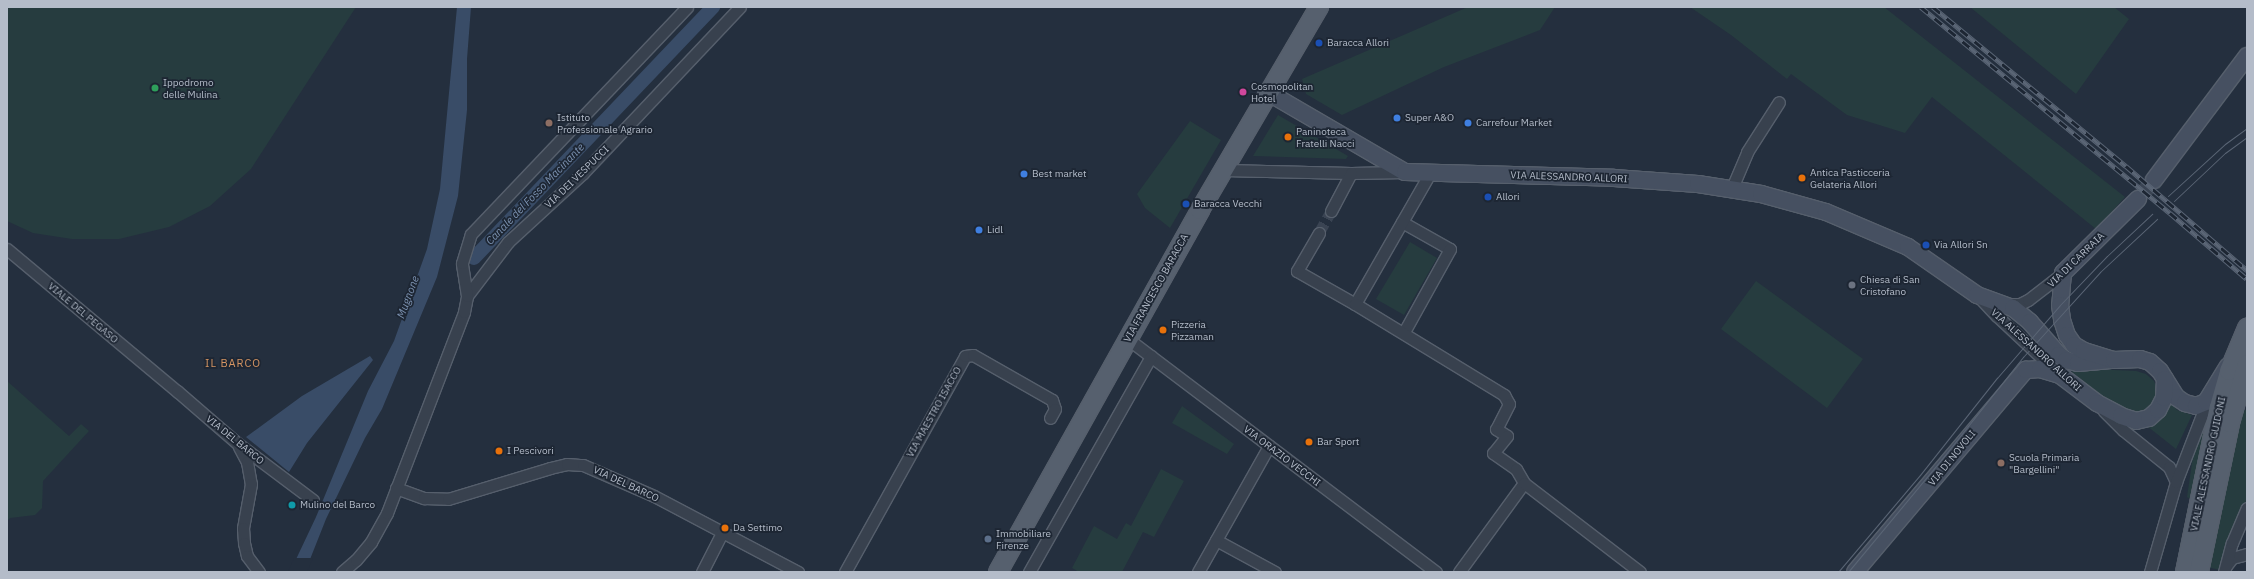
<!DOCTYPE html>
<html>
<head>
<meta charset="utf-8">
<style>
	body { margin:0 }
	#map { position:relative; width:2254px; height:579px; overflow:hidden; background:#242f3e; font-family:"IBM Plex Sans",sans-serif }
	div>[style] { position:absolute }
	.green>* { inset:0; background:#263c3f }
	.water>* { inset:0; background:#394c67 }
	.pier>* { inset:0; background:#242f3e }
	.canal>* { height:14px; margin:-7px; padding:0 7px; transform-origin:7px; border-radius:7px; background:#394c67 }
	.street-tunnel>* { height:11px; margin-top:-5.5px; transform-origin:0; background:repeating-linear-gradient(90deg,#3a4453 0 11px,transparent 0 16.5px) }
	.secondary-tunnel>* { height:16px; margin-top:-8px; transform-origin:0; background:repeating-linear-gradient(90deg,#3a4453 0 16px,transparent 0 24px) }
	.roads { filter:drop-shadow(1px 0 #565f6c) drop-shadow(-1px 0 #565f6c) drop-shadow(0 1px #565f6c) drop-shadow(0 -1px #565f6c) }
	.street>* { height:11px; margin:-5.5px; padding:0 5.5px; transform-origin:5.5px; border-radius:5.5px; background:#38414e }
	.secondary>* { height:16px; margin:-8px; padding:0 8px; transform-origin:8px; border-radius:8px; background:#465061 }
	.primary>* { height:18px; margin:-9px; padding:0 9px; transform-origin:9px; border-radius:9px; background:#56606e }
	.tram>* { height:1px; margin:-0.5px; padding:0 0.5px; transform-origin:0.5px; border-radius:0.5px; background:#5a6575 }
	.rail>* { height:4.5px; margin-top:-2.25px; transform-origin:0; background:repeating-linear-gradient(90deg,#1d2633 0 9px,#5a6575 0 18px); box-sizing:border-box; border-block:1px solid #5a6575 }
	.dots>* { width:11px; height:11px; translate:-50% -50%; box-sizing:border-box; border:2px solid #1d2633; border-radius:50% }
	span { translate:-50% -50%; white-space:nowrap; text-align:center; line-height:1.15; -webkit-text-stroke:3.5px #1d2633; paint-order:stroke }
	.poi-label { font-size:10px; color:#b4bcc9 }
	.left { translate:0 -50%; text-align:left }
	.street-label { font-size:10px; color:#b4bcc9 }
	.water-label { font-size:11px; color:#7c92b1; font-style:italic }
	.neighbourhood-label { font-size:11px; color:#d59563; letter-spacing:1px }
	.frame { position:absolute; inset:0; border:8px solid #b4bcc9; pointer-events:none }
</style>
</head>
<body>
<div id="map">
	<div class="green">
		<i style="clip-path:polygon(7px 7px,356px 7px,251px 169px,210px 206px,169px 227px,119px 239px,72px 239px,33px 233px,7px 221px)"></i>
		<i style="clip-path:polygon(1468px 7px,1555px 7px,1540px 30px,1444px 67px,1342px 115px,1306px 94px,1302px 79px)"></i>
		<i style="clip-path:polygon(1690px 7px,1884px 7px,2125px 197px,2096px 229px,1932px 97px,1905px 133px,1847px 115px,1791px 74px,1787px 79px,1731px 35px)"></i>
		<i style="clip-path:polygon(1970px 7px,2114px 7px,2129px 19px,2076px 94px)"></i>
		<i style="clip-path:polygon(1278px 115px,1348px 156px,1346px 159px,1253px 156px)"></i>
		<i style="clip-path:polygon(1190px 121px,1221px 140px,1170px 228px,1145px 208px,1137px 194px)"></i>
		<i style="clip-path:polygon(1410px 242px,1437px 258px,1404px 315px,1376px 299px)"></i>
		<i style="clip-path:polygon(1756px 281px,1863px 359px,1827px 408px,1721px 329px)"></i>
		<i style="clip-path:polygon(2073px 368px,2136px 371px,2146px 374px,2154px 381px,2158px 390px,2154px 406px,2136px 416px,2110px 402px,2072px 372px)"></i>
		<i style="clip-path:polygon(7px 381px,69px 436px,81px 424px,89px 431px,43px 481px,42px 508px,35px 515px,10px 518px,7px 521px)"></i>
		<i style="clip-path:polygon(2170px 402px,2177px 410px,2192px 415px,2176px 449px,2147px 426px)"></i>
		<i style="clip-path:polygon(1182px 406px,1234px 444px,1227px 454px,1172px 423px)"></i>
		<i style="clip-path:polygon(2246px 410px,2247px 499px,2230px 536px,2220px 570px,2207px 567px,2219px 523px,2237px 416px,2241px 411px)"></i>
		<i style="clip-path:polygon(2211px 411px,2192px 500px,2187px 497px,2193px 456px)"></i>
		<i style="clip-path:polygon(1161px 469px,1184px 481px,1154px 537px,1143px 532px,1122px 572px,1079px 572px,1072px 568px,1094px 526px,1117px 539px,1126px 523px,1131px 526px)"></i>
	</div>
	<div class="water">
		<i style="clip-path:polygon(457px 7px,471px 7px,467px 59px,467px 110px,458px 196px,437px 277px,382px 409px,365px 438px,326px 519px,305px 572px,290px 572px,316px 517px,368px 391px,394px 341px,427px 249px,440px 189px)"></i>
		<i style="clip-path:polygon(370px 356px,373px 360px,307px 443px,289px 472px,246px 437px,302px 396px)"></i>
	</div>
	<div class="pier">
		<i style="clip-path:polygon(294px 558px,313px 558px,307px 572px,288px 572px)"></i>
	</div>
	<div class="canal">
		<i style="left:474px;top:258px;width:347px;rotate:-46.4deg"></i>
	</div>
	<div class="street-tunnel">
		<i style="left:1319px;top:233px;width:25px;rotate:-61deg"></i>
	</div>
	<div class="secondary-tunnel">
		<i style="left:2138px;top:199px;width:25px;rotate:-50deg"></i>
	</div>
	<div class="roads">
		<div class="street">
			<i style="left:1224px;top:170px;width:127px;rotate:1.4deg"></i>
			<i style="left:1351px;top:173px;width:54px;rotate:-1.1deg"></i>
			<i style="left:1732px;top:188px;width:39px;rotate:-67deg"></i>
			<i style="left:1747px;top:152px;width:59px;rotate:-57.4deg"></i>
			<i style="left:1331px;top:211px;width:43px;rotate:-62.2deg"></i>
			<i style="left:1402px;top:222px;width:55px;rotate:29.4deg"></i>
			<i style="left:1450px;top:249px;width:95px;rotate:119deg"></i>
			<i style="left:1319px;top:233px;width:44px;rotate:120.1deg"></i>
			<i style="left:1297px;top:271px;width:67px;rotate:29.6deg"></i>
			<i style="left:1355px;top:304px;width:151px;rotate:-60.2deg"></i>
			<i style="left:7px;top:249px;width:222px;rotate:39.9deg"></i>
			<i style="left:177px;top:391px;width:79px;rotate:40.9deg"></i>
			<i style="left:237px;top:443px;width:95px;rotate:36.9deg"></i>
			<i style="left:467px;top:296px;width:68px;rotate:-52.8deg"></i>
			<i style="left:508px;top:242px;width:102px;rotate:-42.6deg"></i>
			<i style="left:583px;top:173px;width:228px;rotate:-46.6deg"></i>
			<i style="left:1979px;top:297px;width:26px;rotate:47deg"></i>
			<i style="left:1997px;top:316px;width:83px;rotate:43.1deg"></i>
			<i style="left:1355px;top:304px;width:175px;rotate:31.4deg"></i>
			<i style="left:1504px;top:395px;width:10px;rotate:61deg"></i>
			<i style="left:1509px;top:404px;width:28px;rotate:117deg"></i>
			<i style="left:1496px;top:429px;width:13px;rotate:32deg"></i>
			<i style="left:1507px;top:436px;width:22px;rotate:129deg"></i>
			<i style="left:1493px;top:453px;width:28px;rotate:35deg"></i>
			<i style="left:1516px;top:469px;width:16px;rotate:60deg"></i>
			<i style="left:2006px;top:304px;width:14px"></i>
			<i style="left:2020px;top:304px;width:9px;rotate:-27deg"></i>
			<i style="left:2028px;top:300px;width:44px;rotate:-37.6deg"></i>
			<i style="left:1128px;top:339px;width:386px;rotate:37.1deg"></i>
			<i style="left:2104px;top:411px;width:27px;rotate:45deg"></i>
			<i style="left:2123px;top:430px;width:59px;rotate:38.8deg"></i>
			<i style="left:2169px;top:467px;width:17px;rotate:65deg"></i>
			<i style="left:239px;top:447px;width:17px;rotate:62deg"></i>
			<i style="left:247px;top:462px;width:22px;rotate:80deg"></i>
			<i style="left:251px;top:484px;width:45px;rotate:100.3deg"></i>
			<i style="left:243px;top:528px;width:15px;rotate:86deg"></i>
			<i style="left:244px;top:543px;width:13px;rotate:77deg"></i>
			<i style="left:247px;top:556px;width:20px;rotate:53deg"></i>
			<i style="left:396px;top:488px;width:30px;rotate:20deg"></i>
			<i style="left:424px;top:498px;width:24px;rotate:2deg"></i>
			<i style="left:448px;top:499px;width:107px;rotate:-16.9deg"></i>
			<i style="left:550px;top:468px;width:17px;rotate:-13deg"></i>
			<i style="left:567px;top:464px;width:16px;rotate:4deg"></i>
			<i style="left:583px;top:465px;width:77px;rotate:23.6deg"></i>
			<i style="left:654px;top:496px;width:163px;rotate:27.8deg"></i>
			<i style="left:1216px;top:540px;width:67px;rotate:28.5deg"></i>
			<i style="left:2226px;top:566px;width:10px;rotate:-53deg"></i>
			<i style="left:2232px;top:558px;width:16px;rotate:-15deg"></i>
			<i style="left:342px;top:572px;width:18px;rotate:-41deg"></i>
			<i style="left:356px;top:560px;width:23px;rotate:-50deg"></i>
			<i style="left:371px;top:542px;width:33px;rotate:-61deg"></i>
			<i style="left:387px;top:513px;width:215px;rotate:-69deg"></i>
			<i style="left:464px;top:312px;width:16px;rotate:-79deg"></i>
			<i style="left:467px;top:296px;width:33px;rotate:-99deg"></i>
			<i style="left:462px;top:263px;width:30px;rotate:-73deg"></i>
			<i style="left:471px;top:234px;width:313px;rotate:-46.4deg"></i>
			<i style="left:702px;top:572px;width:44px;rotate:-62.9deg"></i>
			<i style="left:845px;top:572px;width:247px;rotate:-60.9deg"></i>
			<i style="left:965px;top:356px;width:8px;rotate:-7deg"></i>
			<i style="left:973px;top:355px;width:91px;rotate:29.7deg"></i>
			<i style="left:1052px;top:400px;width:9px;rotate:72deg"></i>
			<i style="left:1055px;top:409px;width:10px;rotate:119deg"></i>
			<i style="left:1029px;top:572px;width:248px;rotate:-60.5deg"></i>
			<i style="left:1198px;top:572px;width:145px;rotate:-60.6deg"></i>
			<i style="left:1459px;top:572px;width:110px;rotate:-53.9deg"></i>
			<i style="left:1524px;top:483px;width:146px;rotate:37.5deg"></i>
			<i style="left:2150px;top:572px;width:94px;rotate:-73.9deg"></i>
			<i style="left:2176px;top:482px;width:89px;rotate:-68.9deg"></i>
			<i style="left:2224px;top:572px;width:30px;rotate:-75deg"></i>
			<i style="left:2232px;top:543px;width:38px;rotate:-67deg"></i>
		</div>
		<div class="secondary">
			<i style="left:1269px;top:93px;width:157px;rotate:30.2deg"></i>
			<i style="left:1405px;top:172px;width:209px;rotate:1.6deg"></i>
			<i style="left:1614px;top:178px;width:84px;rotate:4.1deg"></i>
			<i style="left:1698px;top:184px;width:64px;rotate:9deg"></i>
			<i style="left:1761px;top:194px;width:67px;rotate:15.5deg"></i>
			<i style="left:1826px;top:212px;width:89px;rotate:23.1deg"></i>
			<i style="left:1908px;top:247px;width:84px;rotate:34.8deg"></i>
			<i style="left:1977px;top:295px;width:38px;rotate:20deg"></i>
			<i style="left:2013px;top:308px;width:22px;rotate:39deg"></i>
			<i style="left:2030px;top:322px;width:44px;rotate:48.7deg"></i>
			<i style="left:2059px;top:355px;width:9px;rotate:36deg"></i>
			<i style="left:2066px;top:360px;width:12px;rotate:14deg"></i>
			<i style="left:2078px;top:363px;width:36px;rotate:-5deg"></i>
			<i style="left:2154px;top:180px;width:155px;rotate:-53.1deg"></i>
			<i style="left:2138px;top:199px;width:105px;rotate:135.4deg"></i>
			<i style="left:2063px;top:273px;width:32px;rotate:95deg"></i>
			<i style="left:2060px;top:305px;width:15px;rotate:82deg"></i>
			<i style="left:2062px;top:320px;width:16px;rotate:72deg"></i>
			<i style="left:2067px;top:335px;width:12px;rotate:55deg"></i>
			<i style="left:2074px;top:345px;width:12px;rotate:31deg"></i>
			<i style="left:2084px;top:351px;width:31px;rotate:17deg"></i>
			<i style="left:2114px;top:360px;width:26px;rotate:-2deg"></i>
			<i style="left:2140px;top:359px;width:10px;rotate:17deg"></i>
			<i style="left:2150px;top:362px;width:13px;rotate:42deg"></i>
			<i style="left:2160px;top:371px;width:31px;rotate:58deg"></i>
			<i style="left:2176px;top:397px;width:11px;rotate:34deg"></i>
			<i style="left:2185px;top:403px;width:11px;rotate:15deg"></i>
			<i style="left:2196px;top:406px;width:11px;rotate:-22deg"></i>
			<i style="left:2206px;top:402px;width:42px;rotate:-58.6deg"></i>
			<i style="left:1855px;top:572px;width:265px;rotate:-49.8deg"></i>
			<i style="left:2026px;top:370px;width:14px;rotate:-4deg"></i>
			<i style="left:2040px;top:369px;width:21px;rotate:17deg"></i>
			<i style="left:2060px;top:375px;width:46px;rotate:37.1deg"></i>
			<i style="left:2097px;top:403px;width:27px;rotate:28deg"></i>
			<i style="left:2121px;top:416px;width:16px;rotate:18deg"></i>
			<i style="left:2136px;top:421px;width:13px;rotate:-13deg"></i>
			<i style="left:2149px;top:418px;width:12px;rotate:-42deg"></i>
			<i style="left:2158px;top:410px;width:13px;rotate:-63deg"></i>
			<i style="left:2164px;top:398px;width:19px;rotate:-87deg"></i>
		</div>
		<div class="primary">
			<i style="left:998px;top:572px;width:415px;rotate:-60.8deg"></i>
			<i style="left:1200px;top:210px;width:235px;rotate:-59.6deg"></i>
			<i style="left:2185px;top:572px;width:168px;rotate:-78.4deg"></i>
			<i style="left:2219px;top:407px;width:37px;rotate:-74deg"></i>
			<i style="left:2229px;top:371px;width:47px;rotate:-67.3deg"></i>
			<i style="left:2199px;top:572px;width:152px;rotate:-78.2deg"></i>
			<i style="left:2230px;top:423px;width:61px;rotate:-73.9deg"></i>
		</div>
	</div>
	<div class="tram">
		<i style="left:2168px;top:196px;width:77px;rotate:-42.4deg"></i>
		<i style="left:2225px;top:144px;width:27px;rotate:-36deg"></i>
		<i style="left:2174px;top:201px;width:70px;rotate:-43.3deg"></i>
		<i style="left:2225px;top:153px;width:27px;rotate:-36deg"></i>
		<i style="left:1838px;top:572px;width:127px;rotate:-49.8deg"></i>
		<i style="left:1920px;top:475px;width:124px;rotate:-51.6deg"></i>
		<i style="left:1997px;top:378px;width:96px;rotate:-49.2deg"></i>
		<i style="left:2060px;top:305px;width:68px;rotate:-46.2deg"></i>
		<i style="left:2107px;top:256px;width:62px;rotate:-43deg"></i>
		<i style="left:1848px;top:572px;width:146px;rotate:-50.3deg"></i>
		<i style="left:1941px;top:460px;width:132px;rotate:-51.5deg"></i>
		<i style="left:2023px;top:357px;width:115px;rotate:-47.8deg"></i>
		<i style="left:2100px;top:272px;width:78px;rotate:-42.9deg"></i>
	</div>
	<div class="rail">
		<i style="left:1921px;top:7px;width:323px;rotate:39.6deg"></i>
		<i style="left:2170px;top:213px;width:101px;rotate:40.6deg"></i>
		<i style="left:1933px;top:7px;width:250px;rotate:39.5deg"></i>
		<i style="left:2126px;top:166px;width:160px;rotate:40.7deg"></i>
	</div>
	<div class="dots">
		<i style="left:1319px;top:43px;background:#1a4fb4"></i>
		<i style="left:155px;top:88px;background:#2e9e5b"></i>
		<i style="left:1243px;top:92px;background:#d1479c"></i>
		<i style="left:1397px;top:118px;background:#3f7fe0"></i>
		<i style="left:549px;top:123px;background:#8d6e63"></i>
		<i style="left:1468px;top:123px;background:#3f7fe0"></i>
		<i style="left:1288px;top:137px;background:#e8710a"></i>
		<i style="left:1024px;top:174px;background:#3f7fe0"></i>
		<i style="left:1802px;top:178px;background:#e8710a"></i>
		<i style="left:1488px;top:197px;background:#1a4fb4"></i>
		<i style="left:1186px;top:204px;background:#1a4fb4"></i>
		<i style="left:979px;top:230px;background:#3f7fe0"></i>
		<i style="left:1926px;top:245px;background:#1a4fb4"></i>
		<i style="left:1852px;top:285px;background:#6b7280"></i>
		<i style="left:1163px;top:330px;background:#e8710a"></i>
		<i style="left:1309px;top:442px;background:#e8710a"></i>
		<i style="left:499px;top:451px;background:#e8710a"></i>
		<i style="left:2001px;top:463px;background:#8d6e63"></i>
		<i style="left:292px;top:505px;background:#0f9aa8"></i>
		<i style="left:725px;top:528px;background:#e8710a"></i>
		<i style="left:988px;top:539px;background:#5c6f8a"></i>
	</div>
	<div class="poi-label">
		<span class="left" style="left:1327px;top:43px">Baracca Allori</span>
		<span class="left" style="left:163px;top:88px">Ippodromo<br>delle Mulina</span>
		<span class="left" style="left:1251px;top:92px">Cosmopolitan<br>Hotel</span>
		<span class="left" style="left:557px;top:123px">Istituto<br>Professionale Agrario</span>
		<span class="left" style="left:1405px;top:118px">Super A&amp;O</span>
		<span class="left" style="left:1476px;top:123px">Carrefour Market</span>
		<span class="left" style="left:1296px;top:137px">Paninoteca<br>Fratelli Nacci</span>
		<span class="left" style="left:1810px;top:178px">Antica Pasticceria<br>Gelateria Allori</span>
		<span class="left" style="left:1032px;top:174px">Best market</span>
		<span class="left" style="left:1496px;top:197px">Allori</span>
		<span class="left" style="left:1194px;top:204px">Baracca Vecchi</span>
		<span class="left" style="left:987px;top:230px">Lidl</span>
		<span class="left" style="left:1934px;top:245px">Via Allori Sn</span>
		<span class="left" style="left:1860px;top:285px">Chiesa di San<br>Cristofano</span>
		<span class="left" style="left:1171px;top:330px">Pizzeria<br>Pizzaman</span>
		<span class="left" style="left:1317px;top:442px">Bar Sport</span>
		<span class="left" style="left:507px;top:451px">I Pescivori</span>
		<span class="left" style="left:2009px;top:463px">Scuola Primaria<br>"Bargellini"</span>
		<span class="left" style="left:300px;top:505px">Mulino del Barco</span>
		<span class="left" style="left:733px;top:528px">Da Settimo</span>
		<span class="left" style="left:996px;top:539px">Immobiliare<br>Firenze</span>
	</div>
	<div class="street-label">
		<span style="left:577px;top:177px;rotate:-44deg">VIA DEI VESPUCCI</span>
		<span style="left:1569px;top:177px;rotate:2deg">VIA ALESSANDRO ALLORI</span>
		<span style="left:2076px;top:260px;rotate:-44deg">VIA DI CARRAIA</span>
		<span style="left:1156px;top:288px;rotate:-61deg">VIA FRANCESCO BARACCA</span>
		<span style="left:83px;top:313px;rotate:40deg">VIALE DEL PEGASO</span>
		<span style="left:2036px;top:350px;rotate:42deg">VIA ALESSANDRO ALLORI</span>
		<span style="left:934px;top:412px;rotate:-61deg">VIA MAESTRO ISACCO</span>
		<span style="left:235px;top:440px;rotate:39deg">VIA DEL BARCO</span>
		<span style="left:1282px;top:456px;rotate:37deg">VIA ORAZIO VECCHI</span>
		<span style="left:1952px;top:458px;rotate:-51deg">VIA DI NOVOLI</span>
		<span style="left:2208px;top:464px;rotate:-78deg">VIALE ALESSANDRO GUIDONI</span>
		<span style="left:626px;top:484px;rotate:25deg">VIA DEL BARCO</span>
	</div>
	<div class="water-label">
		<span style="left:535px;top:194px;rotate:-46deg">Canale del Fosso Macinante</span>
		<span style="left:408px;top:297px;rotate:-70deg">Mugnone</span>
	</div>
	<div class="neighbourhood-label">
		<span style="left:233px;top:363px">IL BARCO</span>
	</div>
	<div class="frame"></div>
</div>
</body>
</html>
